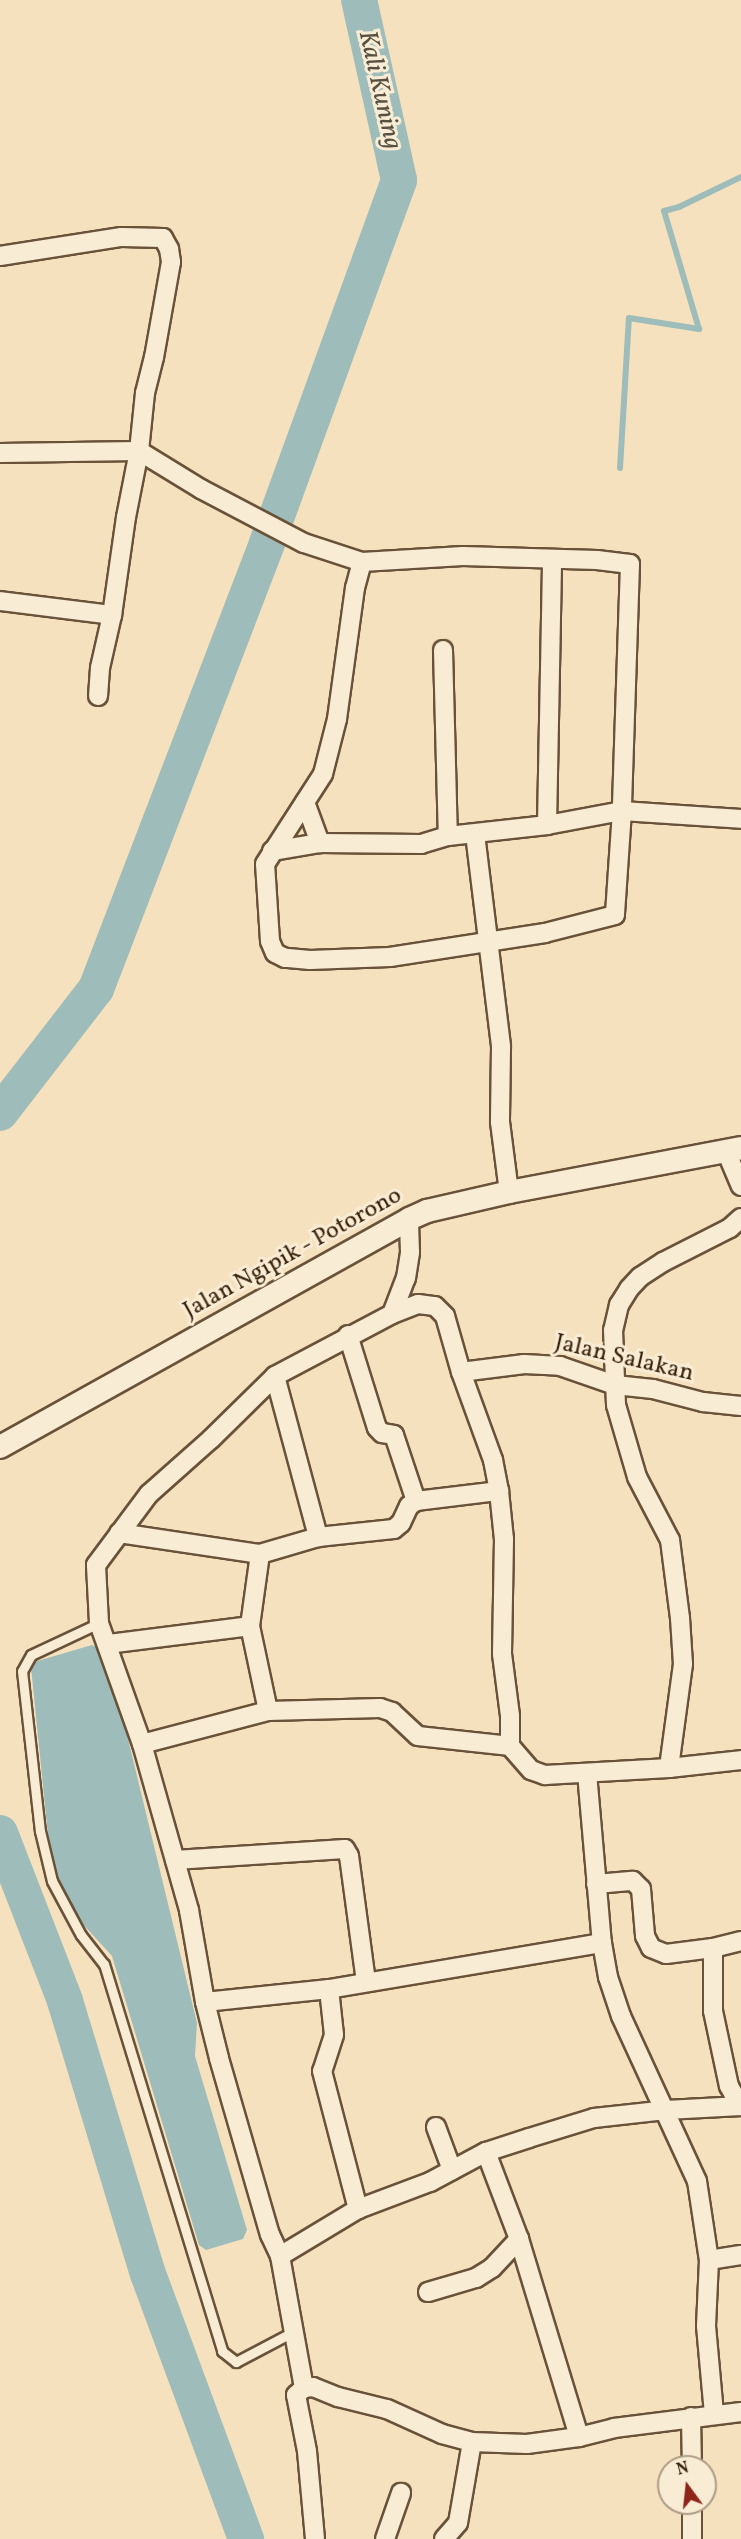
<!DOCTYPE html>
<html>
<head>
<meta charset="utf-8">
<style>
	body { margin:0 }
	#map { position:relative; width:741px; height:2539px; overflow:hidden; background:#f6e1be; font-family:Vollkorn,serif }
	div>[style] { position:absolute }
	.water>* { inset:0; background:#9ebcb9 }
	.stream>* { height:6px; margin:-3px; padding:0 3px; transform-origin:3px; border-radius:3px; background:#9ebcb9 }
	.river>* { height:36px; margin:-18px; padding:0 18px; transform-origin:18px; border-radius:18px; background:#9ebcb9 }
	.roads { filter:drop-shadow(2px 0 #695239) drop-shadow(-2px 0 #695239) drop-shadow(0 2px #695239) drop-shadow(0 -2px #695239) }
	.service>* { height:9px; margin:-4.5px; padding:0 4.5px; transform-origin:4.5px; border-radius:4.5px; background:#f9ecd5 }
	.minor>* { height:18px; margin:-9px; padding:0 9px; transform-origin:9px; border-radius:9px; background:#f9ecd5 }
	.tertiary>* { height:22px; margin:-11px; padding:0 11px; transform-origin:11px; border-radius:11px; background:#f9ecd5 }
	span { translate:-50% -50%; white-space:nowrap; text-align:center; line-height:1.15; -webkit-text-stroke:6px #f9ecd5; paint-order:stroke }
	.street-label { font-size:24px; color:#3a230d }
	.water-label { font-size:26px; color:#585141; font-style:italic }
	.north { position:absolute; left:657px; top:2455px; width:60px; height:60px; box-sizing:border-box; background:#f9ecd5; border:2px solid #ad9c85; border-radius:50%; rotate:345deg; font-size:16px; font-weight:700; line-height:24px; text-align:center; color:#3a230d }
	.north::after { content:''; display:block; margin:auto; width:21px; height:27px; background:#8f2418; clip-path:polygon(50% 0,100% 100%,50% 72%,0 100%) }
</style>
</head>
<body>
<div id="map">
	<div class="water">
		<i style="clip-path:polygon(92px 1645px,98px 1648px,120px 1706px,197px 2023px,195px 2056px,247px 2230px,243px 2239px,206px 2250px,199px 2245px,112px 1956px,81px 1922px,59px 1887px,48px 1835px,31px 1667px,34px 1662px)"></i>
	</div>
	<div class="stream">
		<i style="left:620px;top:468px;width:150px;rotate:-86.6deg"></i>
		<i style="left:629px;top:318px;width:71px;rotate:8.9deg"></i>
		<i style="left:699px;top:329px;width:123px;rotate:-106.5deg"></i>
		<i style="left:664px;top:211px;width:16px;rotate:-15deg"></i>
		<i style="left:679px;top:207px;width:69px;rotate:-25.8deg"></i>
	</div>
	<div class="river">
		<i style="left:0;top:1113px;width:157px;rotate:-52.3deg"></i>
		<i style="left:96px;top:989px;width:478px;rotate:-69deg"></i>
		<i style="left:267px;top:543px;width:386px;rotate:-70deg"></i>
		<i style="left:399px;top:180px;width:184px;rotate:-102.5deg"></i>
		<i style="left:0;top:1833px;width:180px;rotate:68.8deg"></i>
		<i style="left:65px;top:2001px;width:285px;rotate:73.1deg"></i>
		<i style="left:148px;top:2274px;width:283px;rotate:69.7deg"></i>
	</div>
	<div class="roads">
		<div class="service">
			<i style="left:99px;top:1623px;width:75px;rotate:154.8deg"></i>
			<i style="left:31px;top:1655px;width:18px;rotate:119deg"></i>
			<i style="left:22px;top:1671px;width:161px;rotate:83.6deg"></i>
			<i style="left:40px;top:1831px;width:51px;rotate:76.5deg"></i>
			<i style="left:52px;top:1881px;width:61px;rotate:61.8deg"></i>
			<i style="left:81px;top:1935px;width:37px;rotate:52deg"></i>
			<i style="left:104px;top:1964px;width:405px;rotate:73deg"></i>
			<i style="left:222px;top:2351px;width:18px;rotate:38deg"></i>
			<i style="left:236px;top:2362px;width:64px;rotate:-27.8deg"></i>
		</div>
		<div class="minor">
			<i style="left:0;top:256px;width:123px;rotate:-8.9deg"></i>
			<i style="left:122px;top:237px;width:41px;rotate:1.4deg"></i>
			<i style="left:163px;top:238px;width:13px;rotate:61deg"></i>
			<i style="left:169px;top:249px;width:13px;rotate:81deg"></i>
			<i style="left:171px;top:262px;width:97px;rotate:100.1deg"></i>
			<i style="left:154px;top:357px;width:37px;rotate:104deg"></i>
			<i style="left:145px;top:393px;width:58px;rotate:95.9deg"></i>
			<i style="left:139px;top:451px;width:73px;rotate:31.5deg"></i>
			<i style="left:201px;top:489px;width:116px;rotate:27.7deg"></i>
			<i style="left:304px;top:543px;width:61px;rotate:18.1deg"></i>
			<i style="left:362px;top:562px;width:101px;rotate:-3.4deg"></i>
			<i style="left:463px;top:556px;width:134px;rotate:1.7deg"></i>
			<i style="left:597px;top:560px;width:33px;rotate:7deg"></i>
			<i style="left:630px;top:564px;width:247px;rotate:91.9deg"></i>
			<i style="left:622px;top:811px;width:104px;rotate:93.9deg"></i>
			<i style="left:615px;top:915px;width:72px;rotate:165.6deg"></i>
			<i style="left:545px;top:933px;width:157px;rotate:171.2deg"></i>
			<i style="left:390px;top:957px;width:80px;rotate:177.9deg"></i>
			<i style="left:310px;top:960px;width:25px;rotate:-175deg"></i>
			<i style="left:285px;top:958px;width:11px;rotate:-153deg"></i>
			<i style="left:275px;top:953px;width:13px;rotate:-113deg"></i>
			<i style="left:270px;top:941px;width:77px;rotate:-93.7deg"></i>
			<i style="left:265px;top:864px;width:107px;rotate:-57.2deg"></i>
			<i style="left:323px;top:774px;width:57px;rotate:-75.7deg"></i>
			<i style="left:337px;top:719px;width:132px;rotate:-82.2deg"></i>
			<i style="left:355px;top:588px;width:27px;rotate:-75deg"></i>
			<i style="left:0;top:453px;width:139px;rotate:-0.8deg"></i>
			<i style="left:139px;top:451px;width:67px;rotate:101.1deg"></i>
			<i style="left:126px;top:517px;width:99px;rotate:98.1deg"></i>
			<i style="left:112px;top:615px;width:54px;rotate:102.8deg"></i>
			<i style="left:100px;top:668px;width:28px;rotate:94deg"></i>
			<i style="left:0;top:601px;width:113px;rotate:7.1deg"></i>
			<i style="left:443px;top:650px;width:186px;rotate:88.5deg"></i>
			<i style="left:305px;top:802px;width:44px;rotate:69.9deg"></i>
			<i style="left:547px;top:825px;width:266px;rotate:-88.9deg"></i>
			<i style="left:475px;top:834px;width:215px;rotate:83deg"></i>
			<i style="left:501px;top:1047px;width:75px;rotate:90.8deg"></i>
			<i style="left:500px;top:1122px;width:71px;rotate:82.7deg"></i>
			<i style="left:272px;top:851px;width:49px;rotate:-9.5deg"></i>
			<i style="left:320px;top:843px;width:101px;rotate:0.6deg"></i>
			<i style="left:421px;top:844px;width:28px;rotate:-17deg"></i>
			<i style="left:448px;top:836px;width:100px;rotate:-6.3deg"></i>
			<i style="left:547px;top:825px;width:76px;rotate:-10.6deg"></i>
			<i style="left:622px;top:811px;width:119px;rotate:3.8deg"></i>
			<i style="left:726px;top:1151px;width:38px;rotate:67deg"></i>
			<i style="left:741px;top:1218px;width:15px;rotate:138deg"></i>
			<i style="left:730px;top:1228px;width:75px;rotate:153.1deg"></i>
			<i style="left:663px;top:1262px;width:27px;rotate:147deg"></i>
			<i style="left:640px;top:1277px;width:16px;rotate:133deg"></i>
			<i style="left:629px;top:1289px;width:19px;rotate:122deg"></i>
			<i style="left:619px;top:1305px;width:26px;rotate:103deg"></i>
			<i style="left:613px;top:1330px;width:75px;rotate:87.7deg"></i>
			<i style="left:616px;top:1405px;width:75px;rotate:73.7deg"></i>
			<i style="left:637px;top:1477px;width:71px;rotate:62.4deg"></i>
			<i style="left:670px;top:1540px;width:79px;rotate:82.7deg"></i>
			<i style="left:680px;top:1618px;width:46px;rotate:86.3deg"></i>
			<i style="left:683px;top:1664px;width:105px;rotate:97.7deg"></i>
			<i style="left:669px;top:1768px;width:72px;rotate:-6.3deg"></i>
			<i style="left:392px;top:1314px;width:39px;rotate:-69deg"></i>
			<i style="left:406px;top:1278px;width:26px;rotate:-81deg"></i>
			<i style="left:410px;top:1252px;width:33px;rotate:-92deg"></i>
			<i style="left:348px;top:1335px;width:97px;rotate:72.7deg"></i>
			<i style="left:377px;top:1428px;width:7px;rotate:45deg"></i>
			<i style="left:382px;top:1433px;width:12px;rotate:9deg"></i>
			<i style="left:394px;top:1435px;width:70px;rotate:71.6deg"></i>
			<i style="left:461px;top:1372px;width:64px;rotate:-7.2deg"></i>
			<i style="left:524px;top:1364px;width:36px;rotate:3deg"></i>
			<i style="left:560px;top:1366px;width:58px;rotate:19.1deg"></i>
			<i style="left:615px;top:1385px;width:38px;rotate:6deg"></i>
			<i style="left:653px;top:1389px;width:52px;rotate:14.6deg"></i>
			<i style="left:703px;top:1402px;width:38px;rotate:6deg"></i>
			<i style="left:275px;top:1376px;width:167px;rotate:75deg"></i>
			<i style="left:119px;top:1533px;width:143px;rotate:8.5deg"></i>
			<i style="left:260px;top:1554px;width:60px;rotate:-16.3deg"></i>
			<i style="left:318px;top:1537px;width:76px;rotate:-6deg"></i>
			<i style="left:394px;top:1529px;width:9px;rotate:-41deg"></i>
			<i style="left:401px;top:1523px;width:19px;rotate:-65deg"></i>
			<i style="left:409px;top:1506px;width:9px;rotate:-36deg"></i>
			<i style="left:416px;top:1501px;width:84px;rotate:-6.9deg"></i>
			<i style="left:260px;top:1554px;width:73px;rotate:97.9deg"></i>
			<i style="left:250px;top:1626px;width:87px;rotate:78deg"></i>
			<i style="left:108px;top:1644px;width:143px;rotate:-7.2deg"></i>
			<i style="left:142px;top:1744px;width:130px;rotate:-14.7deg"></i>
			<i style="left:268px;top:1711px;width:112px;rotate:-1.5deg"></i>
			<i style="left:380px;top:1708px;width:13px;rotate:18deg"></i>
			<i style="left:392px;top:1712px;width:35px;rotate:43deg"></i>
			<i style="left:418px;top:1736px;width:93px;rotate:6.2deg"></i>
			<i style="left:587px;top:1773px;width:171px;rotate:85deg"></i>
			<i style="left:602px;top:1943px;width:35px;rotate:80deg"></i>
			<i style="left:608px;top:1977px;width:41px;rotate:71.6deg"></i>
			<i style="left:621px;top:2016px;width:182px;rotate:65.3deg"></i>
			<i style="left:697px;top:2181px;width:80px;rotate:81.4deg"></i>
			<i style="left:709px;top:2260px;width:32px;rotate:-9deg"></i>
			<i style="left:175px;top:1860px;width:170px;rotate:-3.7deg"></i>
			<i style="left:345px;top:1849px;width:8px;rotate:60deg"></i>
			<i style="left:349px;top:1856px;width:127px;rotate:82.3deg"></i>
			<i style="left:596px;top:1884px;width:37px;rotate:-5deg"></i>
			<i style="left:633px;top:1881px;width:11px;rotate:45deg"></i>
			<i style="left:641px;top:1889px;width:47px;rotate:85.1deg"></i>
			<i style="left:645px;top:1936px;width:13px;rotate:63deg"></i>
			<i style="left:651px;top:1948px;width:16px;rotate:22deg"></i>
			<i style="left:666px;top:1954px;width:47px;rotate:-7.3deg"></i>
			<i style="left:713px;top:1948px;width:29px;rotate:-14deg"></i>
			<i style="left:713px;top:1948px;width:63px;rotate:90deg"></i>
			<i style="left:713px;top:2011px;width:77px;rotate:78deg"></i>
			<i style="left:729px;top:2086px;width:23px;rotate:61deg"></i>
			<i style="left:329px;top:1989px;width:46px;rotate:83.8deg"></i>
			<i style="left:334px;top:2035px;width:38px;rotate:108deg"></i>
			<i style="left:322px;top:2071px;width:143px;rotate:75.4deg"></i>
			<i style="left:205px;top:2002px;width:125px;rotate:-6deg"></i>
			<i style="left:329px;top:1989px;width:277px;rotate:-9.6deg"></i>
			<i style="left:436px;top:2127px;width:46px;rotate:69.6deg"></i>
			<i style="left:486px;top:2152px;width:93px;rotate:69.2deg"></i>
			<i style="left:519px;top:2239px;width:207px;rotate:73.1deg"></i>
			<i style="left:280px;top:2256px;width:91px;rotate:-31.1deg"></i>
			<i style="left:358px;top:2209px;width:77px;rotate:-20.6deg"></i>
			<i style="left:430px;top:2182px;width:64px;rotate:-28.2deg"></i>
			<i style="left:486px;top:2152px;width:45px;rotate:-18deg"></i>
			<i style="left:529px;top:2138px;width:68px;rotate:-17.1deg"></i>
			<i style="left:594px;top:2118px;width:72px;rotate:-6.3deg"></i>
			<i style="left:666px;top:2110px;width:75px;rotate:-3.1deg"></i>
			<i style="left:709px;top:2260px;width:66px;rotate:92.6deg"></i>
			<i style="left:706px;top:2326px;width:88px;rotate:84.8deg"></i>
			<i style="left:428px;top:2292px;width:50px;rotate:-16.3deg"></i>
			<i style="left:476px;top:2278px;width:19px;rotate:-32deg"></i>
			<i style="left:492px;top:2268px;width:40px;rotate:-47deg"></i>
			<i style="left:304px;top:2388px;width:134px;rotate:-100.3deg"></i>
			<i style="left:280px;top:2256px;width:23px;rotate:-115deg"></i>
			<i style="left:270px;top:2235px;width:184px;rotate:-106.1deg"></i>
			<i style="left:219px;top:2058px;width:58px;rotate:-104deg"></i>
			<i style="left:205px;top:2002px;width:93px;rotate:-99.9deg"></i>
			<i style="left:189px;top:1910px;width:173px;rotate:-105.8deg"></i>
			<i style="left:142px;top:1744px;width:128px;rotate:-109.6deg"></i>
			<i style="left:99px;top:1623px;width:58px;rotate:-93deg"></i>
			<i style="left:96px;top:1565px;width:89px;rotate:-53.3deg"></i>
			<i style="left:149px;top:1494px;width:83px;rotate:-41.6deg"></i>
			<i style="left:211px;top:1439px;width:90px;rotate:-44.5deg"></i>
			<i style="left:275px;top:1376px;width:132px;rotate:-27.9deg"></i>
			<i style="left:392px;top:1314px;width:28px;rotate:-21deg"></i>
			<i style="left:418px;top:1304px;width:17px;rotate:7deg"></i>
			<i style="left:435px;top:1306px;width:14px;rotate:45deg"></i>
			<i style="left:445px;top:1316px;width:58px;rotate:74.1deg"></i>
			<i style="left:461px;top:1372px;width:94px;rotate:70deg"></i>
			<i style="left:493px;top:1460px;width:32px;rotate:79deg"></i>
			<i style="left:499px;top:1491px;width:48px;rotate:84.1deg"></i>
			<i style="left:504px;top:1539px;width:115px;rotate:91deg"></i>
			<i style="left:502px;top:1654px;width:63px;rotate:82.6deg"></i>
			<i style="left:510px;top:1716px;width:30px;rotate:90deg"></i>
			<i style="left:510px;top:1746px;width:32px;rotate:49deg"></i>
			<i style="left:531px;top:1770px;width:15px;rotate:20deg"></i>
			<i style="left:545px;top:1775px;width:124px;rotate:-3.2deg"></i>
			<i style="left:691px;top:2417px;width:50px;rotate:88.9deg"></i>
			<i style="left:315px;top:2539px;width:88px;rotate:-95.2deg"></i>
			<i style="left:307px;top:2451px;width:57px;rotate:-101.1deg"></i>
			<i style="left:296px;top:2395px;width:11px;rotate:-41deg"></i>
			<i style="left:304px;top:2388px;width:9px;rotate:-6deg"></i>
			<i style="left:313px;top:2387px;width:27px;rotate:22deg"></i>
			<i style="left:338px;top:2397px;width:50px;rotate:13.8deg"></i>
			<i style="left:387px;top:2409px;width:60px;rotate:24.4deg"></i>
			<i style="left:442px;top:2434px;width:31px;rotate:15deg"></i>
			<i style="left:472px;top:2442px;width:55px;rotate:2.1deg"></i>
			<i style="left:527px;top:2444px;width:52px;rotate:-7.7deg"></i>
			<i style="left:579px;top:2437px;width:36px;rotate:-14deg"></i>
			<i style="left:614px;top:2428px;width:128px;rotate:-7.2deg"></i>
			<i style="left:385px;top:2539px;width:49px;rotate:-70.8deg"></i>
			<i style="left:444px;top:2539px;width:21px;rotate:-49deg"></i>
			<i style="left:458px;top:2523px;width:82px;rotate:-80.2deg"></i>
			<i style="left:692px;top:2539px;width:36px;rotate:-90deg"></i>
		</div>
		<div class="tertiary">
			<i style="left:0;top:1447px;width:468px;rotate:-29.1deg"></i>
			<i style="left:409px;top:1219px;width:20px;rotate:-24deg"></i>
			<i style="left:427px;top:1211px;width:84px;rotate:-13deg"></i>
			<i style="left:509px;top:1192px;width:236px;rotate:-10.7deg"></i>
		</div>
	</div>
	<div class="street-label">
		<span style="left:293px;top:1254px;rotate:-29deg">Jalan Ngipik - Potorono</span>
		<span style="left:624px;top:1359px;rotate:13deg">Jalan Salakan</span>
	</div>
	<div class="water-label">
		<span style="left:379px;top:90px;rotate:77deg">Kali Kuning</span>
	</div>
	<div class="north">N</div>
</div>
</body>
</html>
